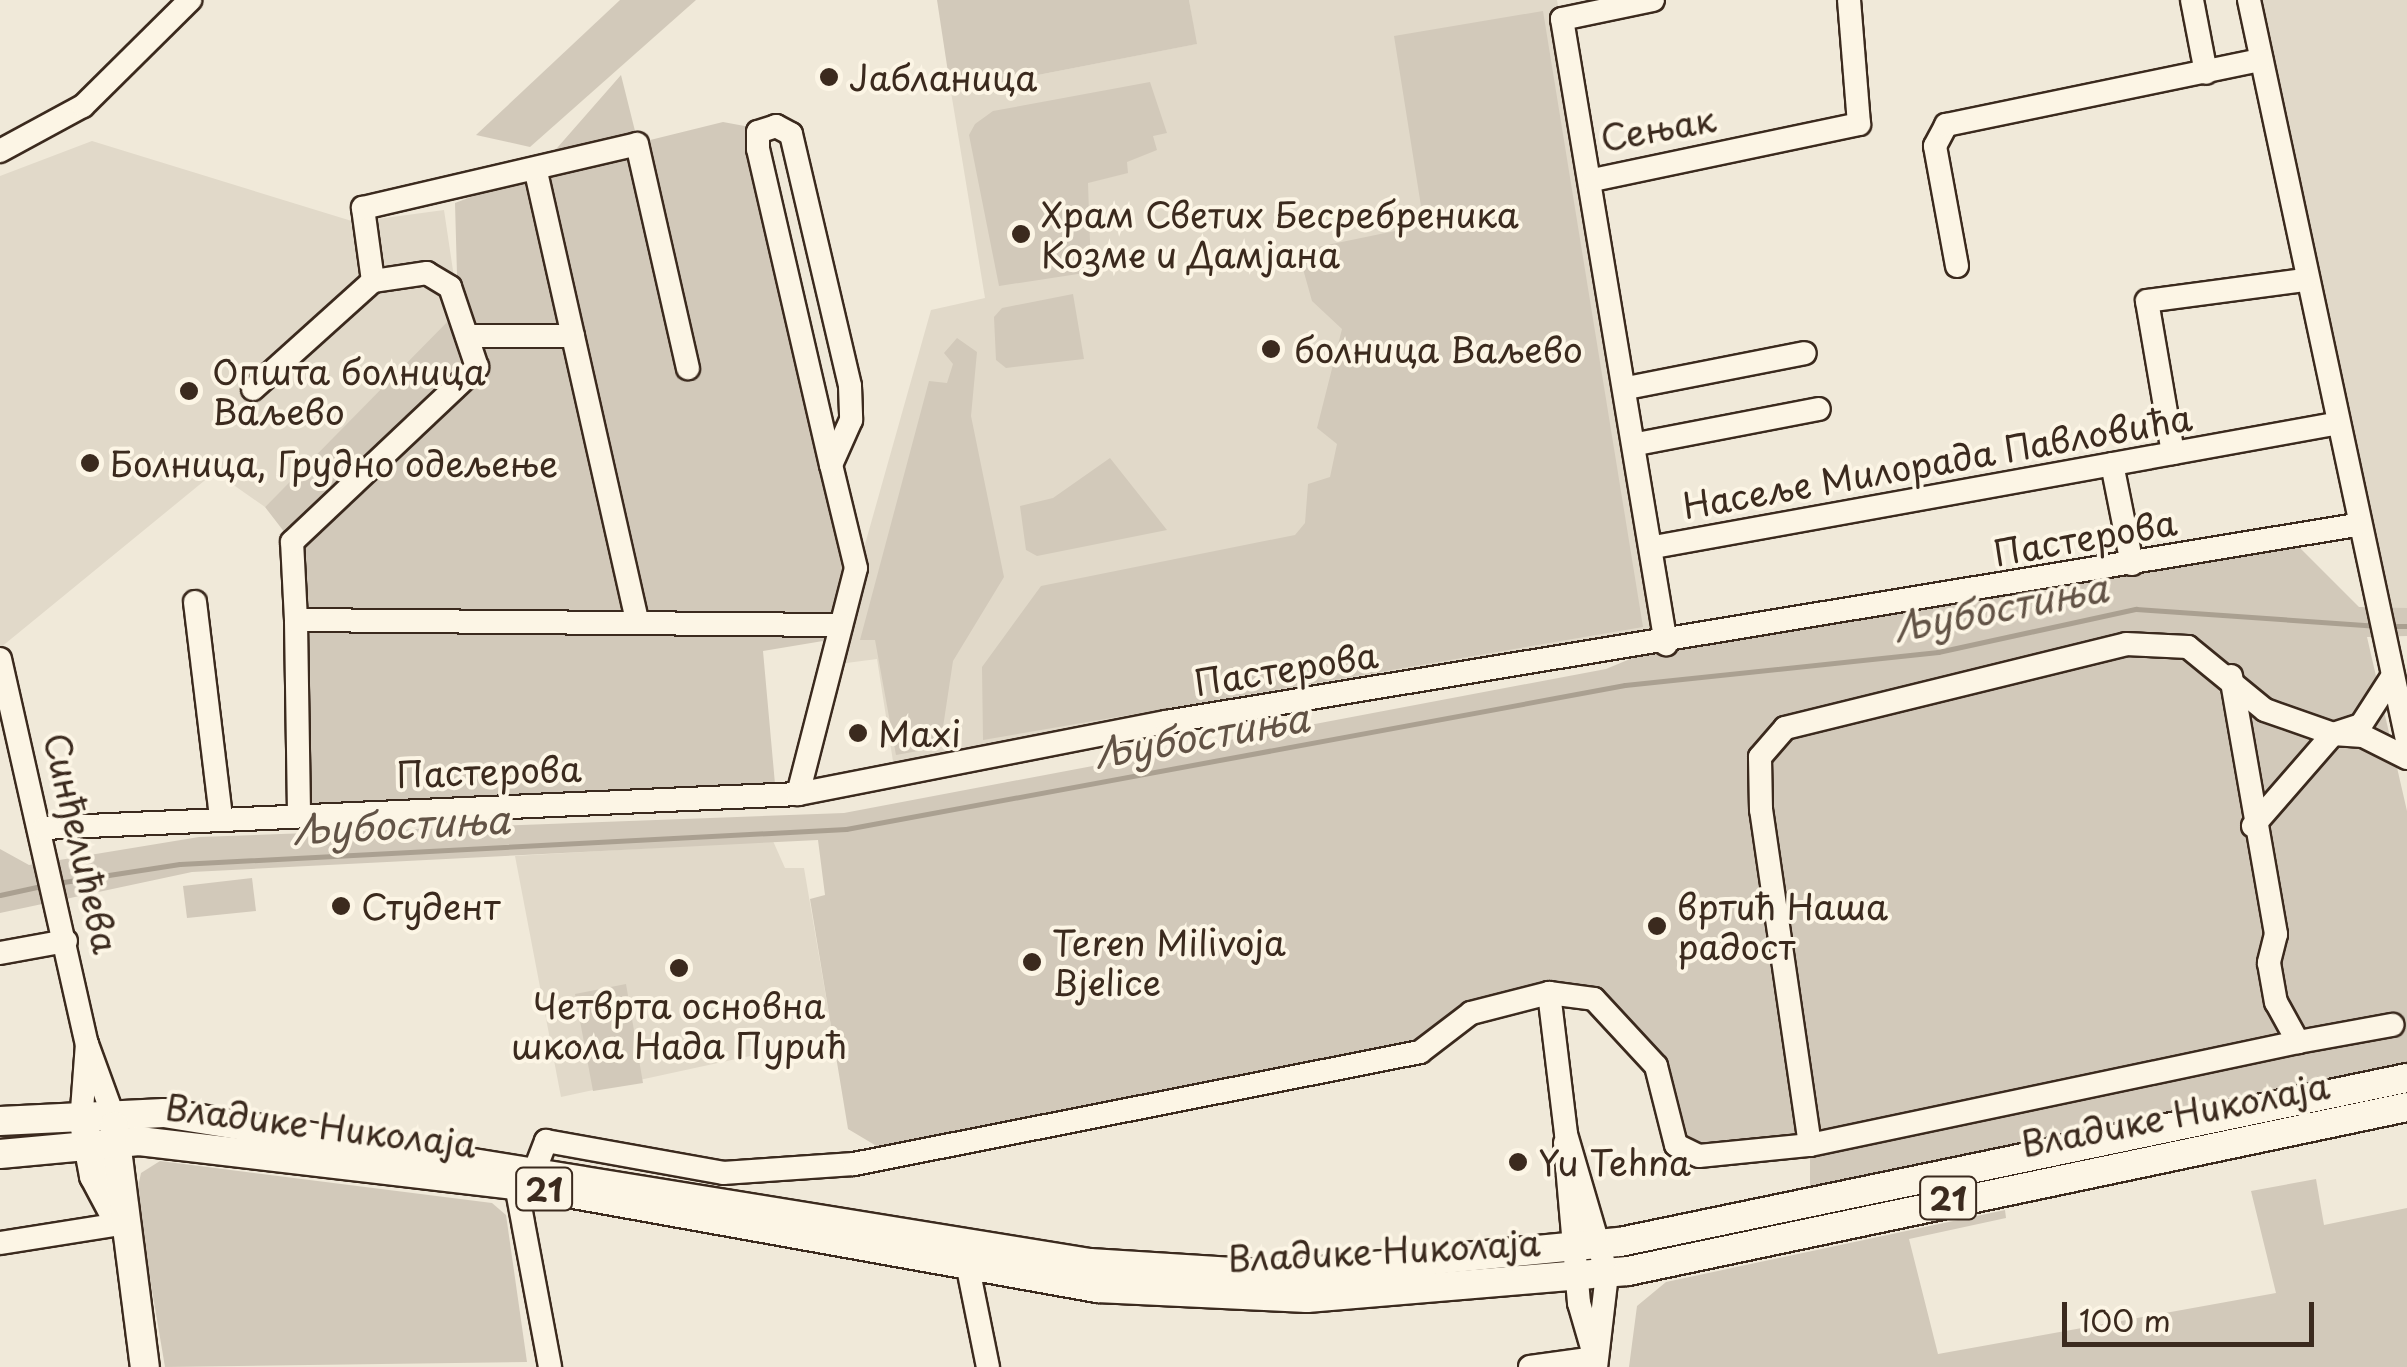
<!DOCTYPE html>
<html>
<head>
<meta charset="utf-8">
<style>
	body { margin:0 }
	#map { position:relative; width:2407px; height:1367px; overflow:hidden; background:#f0e9d9; font-family:"Playpen Sans",sans-serif }
	div>[style] { position:absolute }
	.built>* { inset:0; background:#e1d9c9 }
	.green>* { inset:0; background:#d2c9ba }
	.stream>* { height:5px; margin:-2.5px; padding:0 2.5px; transform-origin:2.5px; border-radius:2.5px; background:#aaa091 }
	.roads { filter:drop-shadow(2px 0 #3b2a1e) drop-shadow(-2px 0 #3b2a1e) drop-shadow(0 2px #3b2a1e) drop-shadow(0 -2px #3b2a1e) }
	.minor>* { height:22px; margin:-11px; padding:0 11px; transform-origin:11px; border-radius:11px; background:#fcf5e5 }
	.major>* { height:28px; margin:-14px; padding:0 14px; transform-origin:14px; border-radius:14px; background:#fcf5e5 }
	.dots>* { width:28px; height:28px; translate:-50% -50%; box-sizing:border-box; border:5px solid #fcf5e5; border-radius:50% }
	span { translate:-50% -50%; white-space:nowrap; text-align:center; line-height:1.15; -webkit-text-stroke:8px #fcf5e5; paint-order:stroke }
	.shield-label span { padding:2px 8px; background:#fcf5e5; border:2px solid; border-radius:8px; -webkit-text-stroke-width:0 }
	.shield-label { font-size:32px; color:#3b2a1e; font-weight:700 }
	.poi-label { font-size:35px; color:#3b2a1e }
	.left { translate:0 -50%; text-align:left }
	.street-label { font-size:35px; color:#3b2a1e }
	.water-label { font-size:38px; color:#625346; font-style:italic }
	.scale { position:absolute; left:2062px; top:1302px; width:252px; height:45px; box-sizing:border-box; border:5px solid #3b2a1e; border-top:0; padding-left:12px; font-size:30px; line-height:35px; white-space:nowrap; color:#3b2a1e; -webkit-text-stroke:8px #fcf5e5; paint-order:stroke }
</style>
</head>
<body>
<div id="map">
	<div class="built">
		<i style="clip-path:polygon(1189px 0,1557px 0,1666px 644px,895px 774px,877px 659px,831px 665px,931px 310px,985px 298px,951px 92px,1196px 44px)"></i>
		<i style="clip-path:polygon(2249px 0,2407px 0,2407px 626px,2379px 626px)"></i>
		<i style="clip-path:polygon(92px 141px,355px 222px,444px 210px,459px 311px,265px 507px,215px 472px,0 648px,0 176px)"></i>
		<i style="clip-path:polygon(773px 841px,785px 868px,804px 868px,833px 1038px,561px 1097px,515px 856px)"></i>
	</div>
	<div class="green">
		<i style="clip-path:polygon(620px 0,696px 0,530px 147px,476px 135px)"></i>
		<i style="clip-path:polygon(937px 0,1189px 0,1197px 44px,951px 92px)"></i>
		<i style="clip-path:polygon(1543px 11px,1643px 627px,983px 740px,982px 667px,1041px 586px,1295px 535px,1305px 523px,1308px 484px,1330px 477px,1337px 444px,1317px 428px,1342px 329px,1312px 301px,1298px 251px,1424px 225px,1394px 36px)"></i>
		<i style="clip-path:polygon(621px 75px,638px 143px,723px 122px,750px 127px,856px 568px,823px 641px,763px 651px,776px 795px,299px 813px,292px 542px,265px 507px,458px 311px,455px 203px,536px 172px)"></i>
		<i style="clip-path:polygon(1150px 82px,1167px 133px,1153px 136px,1157px 150px,1127px 162px,1128px 173px,1088px 183px,1091px 272px,999px 286px,969px 135px,975px 124px,993px 111px)"></i>
		<i style="clip-path:polygon(1073px 294px,1084px 359px,1006px 368px,996px 360px,994px 317px,1002px 308px)"></i>
		<i style="clip-path:polygon(957px 338px,977px 352px,971px 416px,1004px 577px,953px 661px,940px 747px,896px 755px,875px 640px,860px 640px,929px 381px,947px 383px,953px 364px,944px 353px)"></i>
		<i style="clip-path:polygon(1110px 458px,1167px 530px,1037px 556px,1026px 550px,1020px 506px,1053px 498px)"></i>
		<i style="clip-path:polygon(2289px 537px,2359px 607px,2407px 608px,2407px 636px,2367px 637px,2407px 811px,2407px 1071px,1810px 1191px,1810px 1146px,1676px 1145px,1656px 1066px,1594px 999px,1471px 1013px,1419px 1052px,895px 1157px,848px 1129px,810px 899px,825px 895px,818px 840px,192px 872px,0 913px,0 849px,29px 865px,199px 837px,844px 813px,1606px 669px,1666px 644px)"></i>
		<i style="clip-path:polygon(252px 878px,256px 911px,187px 918px,183px 886px)"></i>
		<i style="clip-path:polygon(626px 984px,643px 1083px,593px 1091px,575px 994px)"></i>
		<i style="clip-path:polygon(160px 1161px,492px 1203px,506px 1215px,527px 1362px,165px 1367px,136px 1196px,141px 1173px)"></i>
		<i style="clip-path:polygon(2316px 1179px,2324px 1225px,2407px 1208px,2407px 1367px,1629px 1367px,1637px 1306px,1666px 1282px,2005px 1210px,2006px 1218px,1909px 1239px,1938px 1354px,2276px 1293px,2251px 1191px)"></i>
	</div>
	<div class="stream">
		<i style="left:2389px;top:626px;width:18px"></i>
		<i style="left:57px;top:883px;width:124px;rotate:-8.8deg"></i>
		<i style="left:180px;top:864px;width:667px;rotate:-3.01deg"></i>
		<i style="left:846px;top:829px;width:792px;rotate:-10.47deg"></i>
		<i style="left:1625px;top:685px;width:315px;rotate:-6deg"></i>
		<i style="left:1938px;top:652px;width:203px;rotate:-12.3deg"></i>
		<i style="left:2136px;top:609px;width:243px;rotate:4deg"></i>
		<i style="left:0;top:895px;width:47px;rotate:-12.3deg"></i>
	</div>
	<div class="roads">
		<div class="minor">
			<i style="left:1653px;top:0;width:93px;rotate:168.2deg"></i>
			<i style="left:1562px;top:19px;width:634px;rotate:80.55deg"></i>
			<i style="left:2192px;top:0;width:74px;rotate:79.1deg"></i>
			<i style="left:2249px;top:0;width:757px;rotate:77.95deg"></i>
			<i style="left:0;top:151px;width:94px;rotate:-28.5deg"></i>
			<i style="left:83px;top:106px;width:151px;rotate:-44.7deg"></i>
			<i style="left:536px;top:172px;width:460px;rotate:77.3deg"></i>
			<i style="left:1593px;top:180px;width:272px;rotate:-11.9deg"></i>
			<i style="left:1859px;top:124px;width:124px;rotate:-94.6deg"></i>
			<i style="left:1957px;top:266px;width:122px;rotate:-100.4deg"></i>
			<i style="left:1935px;top:146px;width:24px;rotate:-62deg"></i>
			<i style="left:1946px;top:125px;width:322px;rotate:-11.7deg"></i>
			<i style="left:467px;top:336px;width:106px"></i>
			<i style="left:1627px;top:388px;width:181px;rotate:-11.1deg"></i>
			<i style="left:253px;top:389px;width:161px;rotate:-42deg"></i>
			<i style="left:1637px;top:444px;width:185px;rotate:-10.9deg"></i>
			<i style="left:2173px;top:453px;width:154px;rotate:-99.7deg"></i>
			<i style="left:2147px;top:301px;width:159px;rotate:-7.6deg"></i>
			<i style="left:2112px;top:464px;width:102px;rotate:78.7deg"></i>
			<i style="left:1654px;top:547px;width:691px;rotate:-10.25deg"></i>
			<i style="left:195px;top:602px;width:218px;rotate:83.1deg"></i>
			<i style="left:296px;top:620px;width:78px;rotate:-92.9deg"></i>
			<i style="left:292px;top:542px;width:255px;rotate:-43.4deg"></i>
			<i style="left:477px;top:367px;width:84px;rotate:-108.6deg"></i>
			<i style="left:450px;top:287px;width:27px;rotate:-149deg"></i>
			<i style="left:427px;top:273px;width:55px;rotate:171.6deg"></i>
			<i style="left:373px;top:281px;width:74px;rotate:-97.8deg"></i>
			<i style="left:363px;top:208px;width:281px;rotate:-13.1deg"></i>
			<i style="left:637px;top:144px;width:230px;rotate:77.2deg"></i>
			<i style="left:0;top:659px;width:395px;rotate:77.3deg"></i>
			<i style="left:87px;top:1044px;width:70px;rotate:70deg"></i>
			<i style="left:2231px;top:676px;width:262px;rotate:80.1deg"></i>
			<i style="left:2276px;top:934px;width:30px;rotate:104deg"></i>
			<i style="left:2269px;top:963px;width:40px;rotate:80deg"></i>
			<i style="left:2276px;top:1002px;width:46px;rotate:61.2deg"></i>
			<i style="left:2298px;top:1042px;width:96px;rotate:-10.3deg"></i>
			<i style="left:2392px;top:677px;width:57px;rotate:122.9deg"></i>
			<i style="left:2361px;top:725px;width:29px;rotate:162deg"></i>
			<i style="left:2333px;top:734px;width:30px;rotate:4deg"></i>
			<i style="left:2363px;top:736px;width:49px;rotate:26.6deg"></i>
			<i style="left:798px;top:794px;width:233px;rotate:-75.6deg"></i>
			<i style="left:856px;top:568px;width:106px;rotate:-103.6deg"></i>
			<i style="left:831px;top:465px;width:324px;rotate:-103deg"></i>
			<i style="left:758px;top:149px;width:17px;rotate:-90deg"></i>
			<i style="left:758px;top:132px;width:19px;rotate:-18deg"></i>
			<i style="left:776px;top:126px;width:17px;rotate:28deg"></i>
			<i style="left:791px;top:134px;width:259px;rotate:76.8deg"></i>
			<i style="left:850px;top:386px;width:34px;rotate:88deg"></i>
			<i style="left:851px;top:420px;width:49px;rotate:114deg"></i>
			<i style="left:299px;top:813px;width:193px;rotate:-90.9deg"></i>
			<i style="left:296px;top:620px;width:545px;rotate:0.53deg"></i>
			<i style="left:2253px;top:826px;width:122px;rotate:-49deg"></i>
			<i style="left:44px;top:828px;width:755px;rotate:-2.58deg"></i>
			<i style="left:798px;top:794px;width:375px;rotate:-11.1deg"></i>
			<i style="left:1166px;top:722px;width:1206px;rotate:-9.4deg"></i>
			<i style="left:0;top:953px;width:67px;rotate:-10.3deg"></i>
			<i style="left:1549px;top:993px;width:142px;rotate:83.1deg"></i>
			<i style="left:1566px;top:1134px;width:146px;rotate:73.7deg"></i>
			<i style="left:1607px;top:1274px;width:94px;rotate:96.7deg"></i>
			<i style="left:82px;top:1110px;width:66px;rotate:-85.7deg"></i>
			<i style="left:1565px;top:1143px;width:161px;rotate:85deg"></i>
			<i style="left:1579px;top:1303px;width:57px;rotate:73.8deg"></i>
			<i style="left:1810px;top:1145px;width:339px;rotate:-98.3deg"></i>
			<i style="left:1761px;top:810px;width:53px;rotate:-91.1deg"></i>
			<i style="left:1760px;top:757px;width:38px;rotate:-49deg"></i>
			<i style="left:1785px;top:728px;width:351px;rotate:-13.8deg"></i>
			<i style="left:2126px;top:644px;width:62px;rotate:2.8deg"></i>
			<i style="left:2188px;top:647px;width:99px;rotate:39.3deg"></i>
			<i style="left:2265px;top:710px;width:72px;rotate:19.4deg"></i>
			<i style="left:536px;top:1167px;width:28px;rotate:-69deg"></i>
			<i style="left:546px;top:1141px;width:180px;rotate:10.2deg"></i>
			<i style="left:723px;top:1173px;width:131px;rotate:-3.9deg"></i>
			<i style="left:854px;top:1164px;width:577px;rotate:-11.19deg"></i>
			<i style="left:1420px;top:1052px;width:64px;rotate:-37.4deg"></i>
			<i style="left:1471px;top:1013px;width:81px;rotate:-14.4deg"></i>
			<i style="left:1549px;top:993px;width:45px;rotate:7.6deg"></i>
			<i style="left:1594px;top:999px;width:91px;rotate:47.2deg"></i>
			<i style="left:1656px;top:1066px;width:81px;rotate:75.8deg"></i>
			<i style="left:1676px;top:1145px;width:25px;rotate:26deg"></i>
			<i style="left:1699px;top:1156px;width:112px;rotate:-5.7deg"></i>
			<i style="left:1810px;top:1145px;width:499px;rotate:-11.9deg"></i>
			<i style="left:516px;top:1185px;width:185px;rotate:79.4deg"></i>
			<i style="left:0;top:1243px;width:121px;rotate:-9deg"></i>
			<i style="left:968px;top:1268px;width:101px;rotate:78.6deg"></i>
			<i style="left:1530px;top:1367px;width:66px;rotate:-7.9deg"></i>
		</div>
		<div class="major">
			<i style="left:0;top:1121px;width:164px;rotate:-2.8deg"></i>
			<i style="left:164px;top:1113px;width:938px;rotate:9.2deg"></i>
			<i style="left:1090px;top:1263px;width:191px;rotate:3.6deg"></i>
			<i style="left:1281px;top:1275px;width:341px;rotate:-5.6deg"></i>
			<i style="left:1620px;top:1242px;width:804px;rotate:-11.77deg"></i>
			<i style="left:84px;top:1123px;width:54px;rotate:79.3deg"></i>
			<i style="left:94px;top:1176px;width:53px;rotate:62deg"></i>
			<i style="left:114px;top:1126px;width:243px;rotate:82.7deg"></i>
			<i style="left:0;top:1154px;width:140px;rotate:-5.3deg"></i>
			<i style="left:139px;top:1141px;width:410px;rotate:6.7deg"></i>
			<i style="left:546px;top:1189px;width:560px;rotate:10.19deg"></i>
			<i style="left:1097px;top:1288px;width:210px;rotate:2.7deg"></i>
			<i style="left:1307px;top:1298px;width:322px;rotate:-4.8deg"></i>
			<i style="left:1628px;top:1271px;width:796px;rotate:-11.89deg"></i>
		</div>
	</div>
	<div class="dots">
		<i style="left:829px;top:77px;background:#3b2a1e"></i>
		<i style="left:1021px;top:234px;background:#3b2a1e"></i>
		<i style="left:1271px;top:349px;background:#3b2a1e"></i>
		<i style="left:189px;top:391px;background:#3b2a1e"></i>
		<i style="left:90px;top:463px;background:#3b2a1e"></i>
		<i style="left:858px;top:733px;background:#3b2a1e"></i>
		<i style="left:341px;top:906px;background:#3b2a1e"></i>
		<i style="left:1657px;top:926px;background:#3b2a1e"></i>
		<i style="left:1032px;top:962px;background:#3b2a1e"></i>
		<i style="left:679px;top:968px;background:#3b2a1e"></i>
		<i style="left:1518px;top:1162px;background:#3b2a1e"></i>
	</div>
	<div class="shield-label">
		<span style="left:544px;top:1189px">21</span>
		<span style="left:1948px;top:1198px">21</span>
	</div>
	<div class="poi-label">
		<span class="left" style="left:849px;top:77px">Јабланица</span>
		<span class="left" style="left:1041px;top:234px">Храм Светих Бесребреника<br>Козме и Дамјана</span>
		<span class="left" style="left:1294px;top:349px">болница Ваљево</span>
		<span class="left" style="left:212px;top:391px">Општа болница<br>Ваљево</span>
		<span class="left" style="left:110px;top:463px">Болница, Грудно одељење</span>
		<span class="left" style="left:878px;top:733px">Maxi</span>
		<span class="left" style="left:361px;top:906px">Студент</span>
		<span class="left" style="left:1677px;top:926px">вртић Наша<br>радост</span>
		<span class="left" style="left:1052px;top:962px">Teren Milivoja<br>Bjelice</span>
		<span style="left:679px;top:1025px">Четврта основна<br>школа Нада Пурић</span>
		<span class="left" style="left:1538px;top:1162px">Yu Tehna</span>
	</div>
	<div class="street-label">
		<span style="left:1658px;top:128px;rotate:-10deg">Сењак</span>
		<span style="left:1937px;top:461px;rotate:-10deg">Насеље Милорада Павловића</span>
		<span style="left:2085px;top:537px;rotate:-10deg">Пастерова</span>
		<span style="left:1286px;top:668px;rotate:-9deg">Пастерова</span>
		<span style="left:489px;top:771px;rotate:-2deg">Пастерова</span>
		<span style="left:82px;top:843px;rotate:77deg">Синђелићева</span>
		<span style="left:2175px;top:1114px;rotate:-11deg">Владике Николаја</span>
		<span style="left:321px;top:1125px;rotate:7deg">Владике Николаја</span>
		<span style="left:1384px;top:1250px;rotate:-3deg">Владике Николаја</span>
	</div>
	<div class="water-label">
		<span style="left:2000px;top:607px;rotate:-11deg">Љубостиња</span>
		<span style="left:1201px;top:735px;rotate:-10deg">Љубостиња</span>
		<span style="left:401px;top:824px;rotate:-3deg">Љубостиња</span>
	</div>
	<div class="scale">100 m</div>
</div>
</body>
</html>
